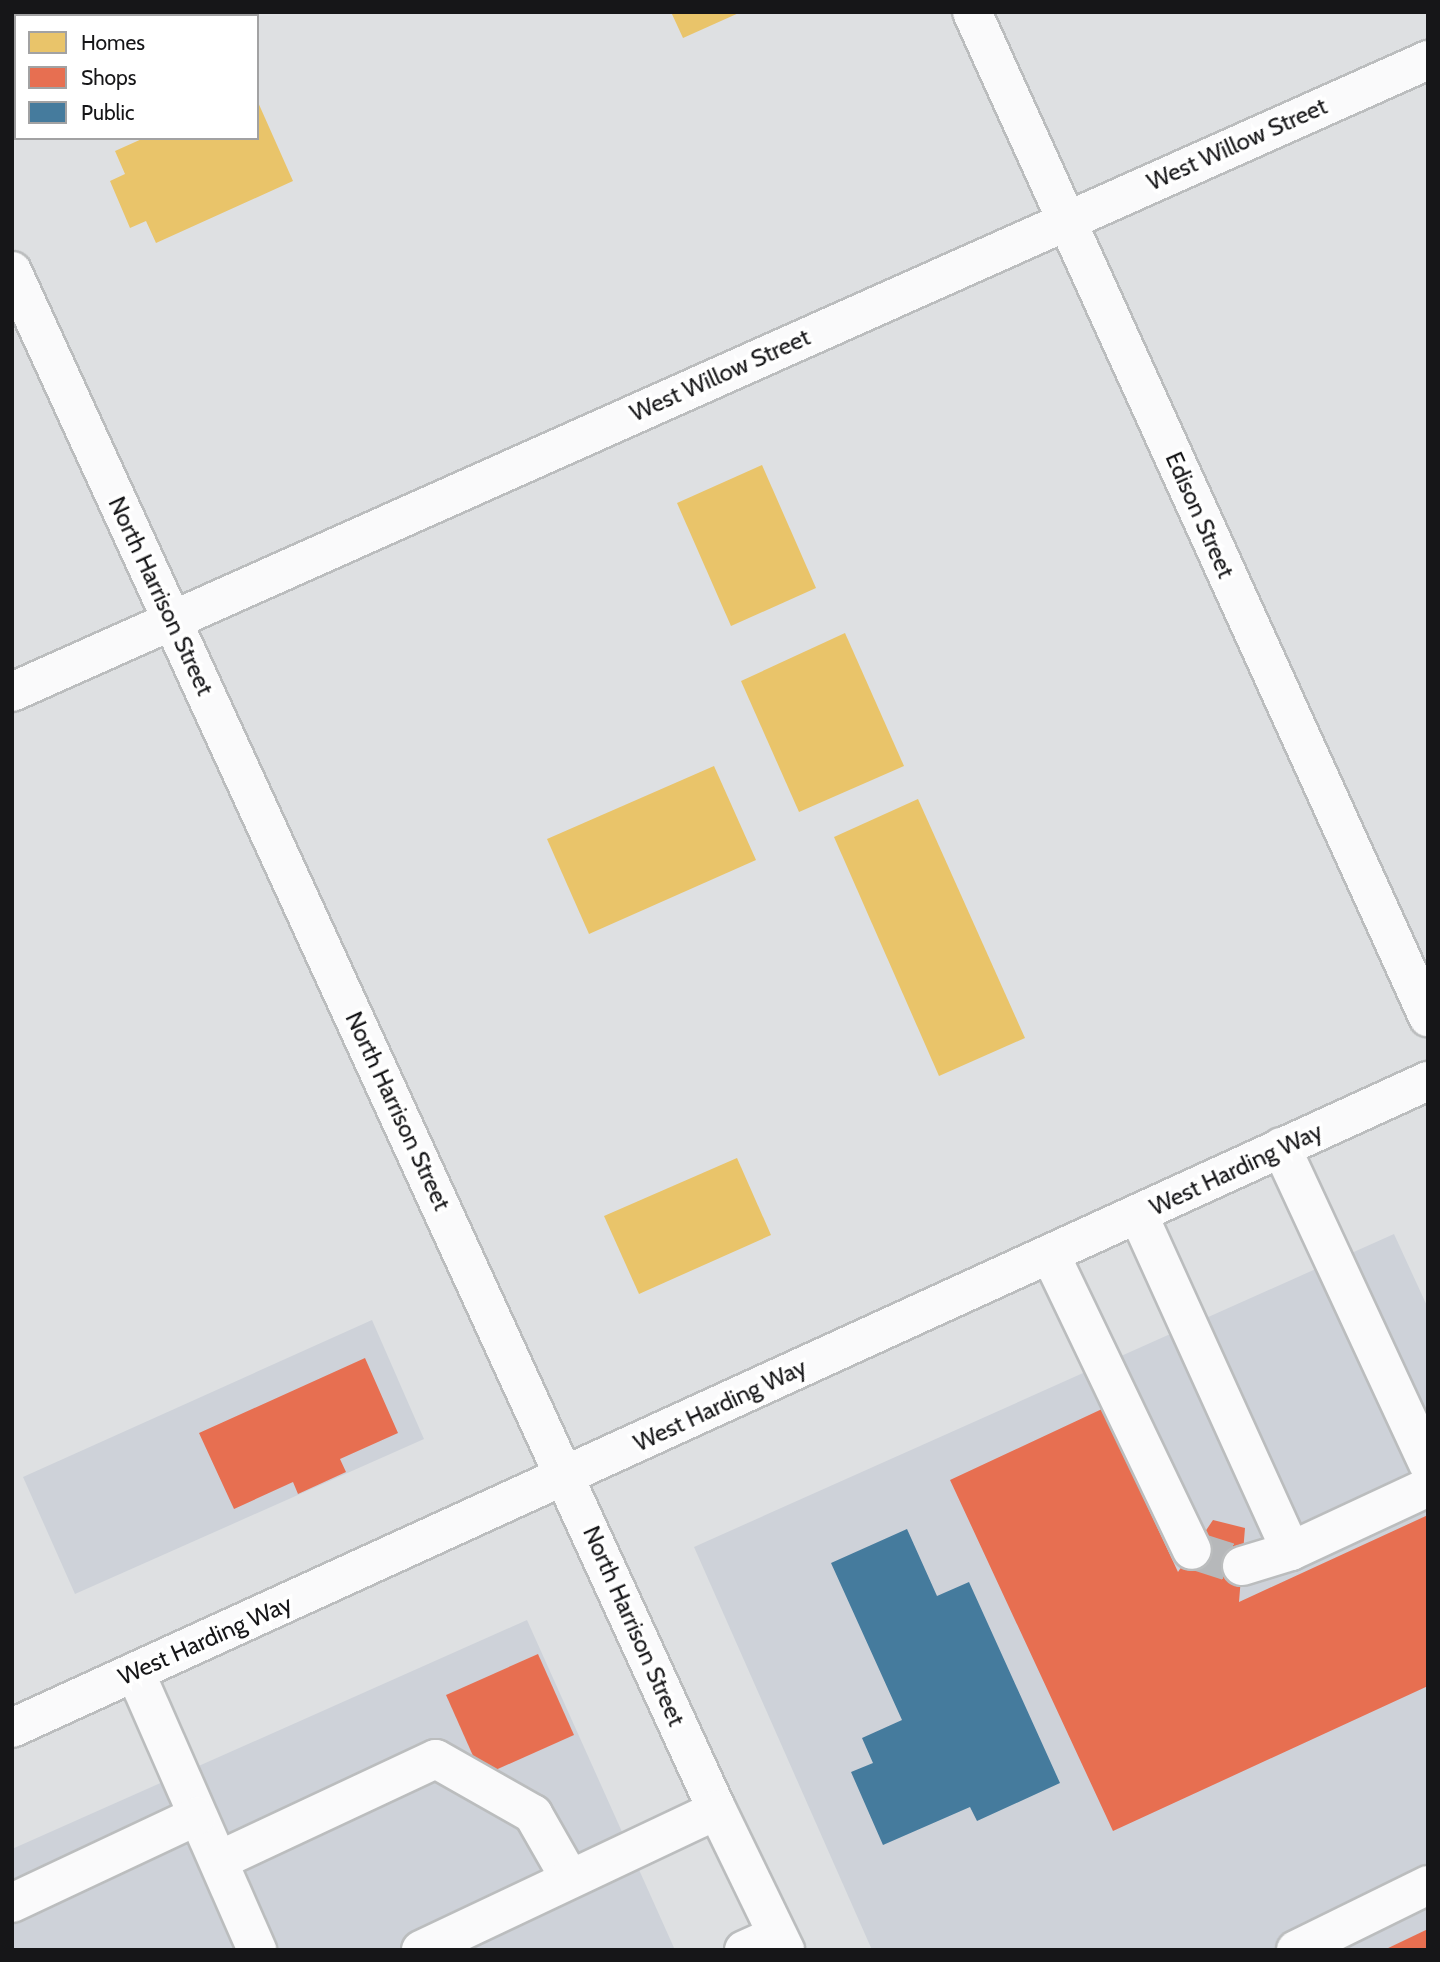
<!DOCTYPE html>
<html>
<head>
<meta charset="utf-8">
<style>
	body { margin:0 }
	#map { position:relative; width:1440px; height:1962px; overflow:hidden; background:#dee0e2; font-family:Cabin,sans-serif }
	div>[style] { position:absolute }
	.built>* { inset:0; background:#ced2d9 }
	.homes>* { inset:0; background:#e9c46a }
	.shops>* { inset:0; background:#e76f51 }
	.public>* { inset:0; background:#457b9d }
	.minor-tunnel>* { height:38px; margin-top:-19px; transform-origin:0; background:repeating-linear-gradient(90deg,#b6b8ba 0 38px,transparent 0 57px) }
	.roads { filter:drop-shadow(2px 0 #bbbdbe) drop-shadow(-2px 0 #bbbdbe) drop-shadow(0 2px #bbbdbe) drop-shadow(0 -2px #bbbdbe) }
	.minor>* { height:38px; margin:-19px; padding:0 19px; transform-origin:19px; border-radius:19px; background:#fafafb }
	span { translate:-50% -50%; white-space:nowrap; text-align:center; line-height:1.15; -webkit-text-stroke:7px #fff; paint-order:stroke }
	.street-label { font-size:24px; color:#161618 }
	.frame { position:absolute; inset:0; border:14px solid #161618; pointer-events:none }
	.legend { position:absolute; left:14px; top:14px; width:245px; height:126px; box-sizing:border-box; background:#fff; border:2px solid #a2a2a3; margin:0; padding:9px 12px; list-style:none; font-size:21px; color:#161618 }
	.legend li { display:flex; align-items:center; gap:14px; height:35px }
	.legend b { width:35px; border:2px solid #a2a2a3 }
</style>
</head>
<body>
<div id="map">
	<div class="built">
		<i style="clip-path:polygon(1394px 1234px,1428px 1308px,1428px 1950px,872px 1950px,694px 1547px)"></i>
		<i style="clip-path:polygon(372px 1320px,424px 1439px,75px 1594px,23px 1477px)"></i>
		<i style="clip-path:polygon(527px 1620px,675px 1950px,12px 1950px,12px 1849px)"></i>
	</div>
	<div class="homes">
		<i style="clip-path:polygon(671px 12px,741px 12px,683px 38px)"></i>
		<i style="clip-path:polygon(257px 100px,293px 181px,156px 243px,146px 221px,130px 228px,110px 181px,125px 174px,115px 151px,144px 138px,257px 138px)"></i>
		<i style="clip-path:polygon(762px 465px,816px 588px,731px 626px,677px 503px)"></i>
		<i style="clip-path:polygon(845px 633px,904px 766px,799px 812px,741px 681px)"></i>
		<i style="clip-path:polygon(714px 766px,756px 860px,589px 934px,547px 839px)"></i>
		<i style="clip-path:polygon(918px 799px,1025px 1038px,939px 1076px,834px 837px)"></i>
		<i style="clip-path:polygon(737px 1158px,771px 1235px,639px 1294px,604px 1216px)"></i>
	</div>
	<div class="shops">
		<i style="clip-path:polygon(365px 1358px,398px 1433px,340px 1459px,346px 1472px,298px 1494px,293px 1482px,234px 1509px,199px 1433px)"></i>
		<i style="clip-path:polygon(1102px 1409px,1178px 1572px,1213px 1520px,1245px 1528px,1239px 1602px,1428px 1515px,1428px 1686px,1113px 1831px,950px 1480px)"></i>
		<i style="clip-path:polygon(538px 1654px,574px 1735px,482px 1776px,446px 1695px)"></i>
		<i style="clip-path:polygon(1428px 1929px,1428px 1950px,1384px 1950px)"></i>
	</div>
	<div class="public">
		<i style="clip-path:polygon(907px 1529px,937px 1596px,969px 1582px,1060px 1783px,977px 1821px,970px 1807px,883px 1845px,851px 1772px,873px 1763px,862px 1738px,902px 1720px,831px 1563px)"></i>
	</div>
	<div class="minor-tunnel">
		<i style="left:1192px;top:1550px;width:52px;rotate:17.7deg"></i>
	</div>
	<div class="roads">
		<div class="minor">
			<i style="left:972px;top:12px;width:1104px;rotate:65.59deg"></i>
			<i style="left:12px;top:271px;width:1693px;rotate:65.39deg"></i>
			<i style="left:717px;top:1810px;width:156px;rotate:64.1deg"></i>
			<i style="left:12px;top:692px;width:1551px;rotate:-24.05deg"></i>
			<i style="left:1281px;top:1147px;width:349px;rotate:65.1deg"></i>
			<i style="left:1138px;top:1214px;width:370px;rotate:65.6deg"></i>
			<i style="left:1291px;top:1551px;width:151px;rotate:-25deg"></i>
			<i style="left:1050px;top:1254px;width:328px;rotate:64.4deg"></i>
			<i style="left:1242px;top:1566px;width:51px;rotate:-17deg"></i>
			<i style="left:135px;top:1672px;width:304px;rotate:66.3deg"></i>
			<i style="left:12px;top:1728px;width:1557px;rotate:-24.56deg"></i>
			<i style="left:220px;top:1860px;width:238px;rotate:-25.1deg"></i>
			<i style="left:436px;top:1759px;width:112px;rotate:29.6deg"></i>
			<i style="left:533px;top:1814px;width:73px;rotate:60.3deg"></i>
			<i style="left:12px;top:1903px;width:204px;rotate:-25.2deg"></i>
			<i style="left:421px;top:1950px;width:327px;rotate:-25.3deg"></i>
			<i style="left:744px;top:1950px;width:36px;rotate:-24deg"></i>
			<i style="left:1296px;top:1950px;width:147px;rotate:-26.2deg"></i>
		</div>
	</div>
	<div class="street-label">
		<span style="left:1237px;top:144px;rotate:-24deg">West Willow Street</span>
		<span style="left:720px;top:375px;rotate:-24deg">West Willow Street</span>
		<span style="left:1200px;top:515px;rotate:66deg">Edison Street</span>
		<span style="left:161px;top:596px;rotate:65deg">North Harrison Street</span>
		<span style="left:398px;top:1111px;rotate:65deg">North Harrison Street</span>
		<span style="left:1236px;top:1169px;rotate:-25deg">West Harding Way</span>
		<span style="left:720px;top:1405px;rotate:-25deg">West Harding Way</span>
		<span style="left:634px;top:1626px;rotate:66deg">North Harrison Street</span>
		<span style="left:205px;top:1640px;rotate:-24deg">West Harding Way</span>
	</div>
	<div class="frame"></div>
	<ul class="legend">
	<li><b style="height:19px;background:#e9c46a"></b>Homes</li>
	<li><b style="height:19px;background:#e76f51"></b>Shops</li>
	<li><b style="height:19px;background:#457b9d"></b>Public</li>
	</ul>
</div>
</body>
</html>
